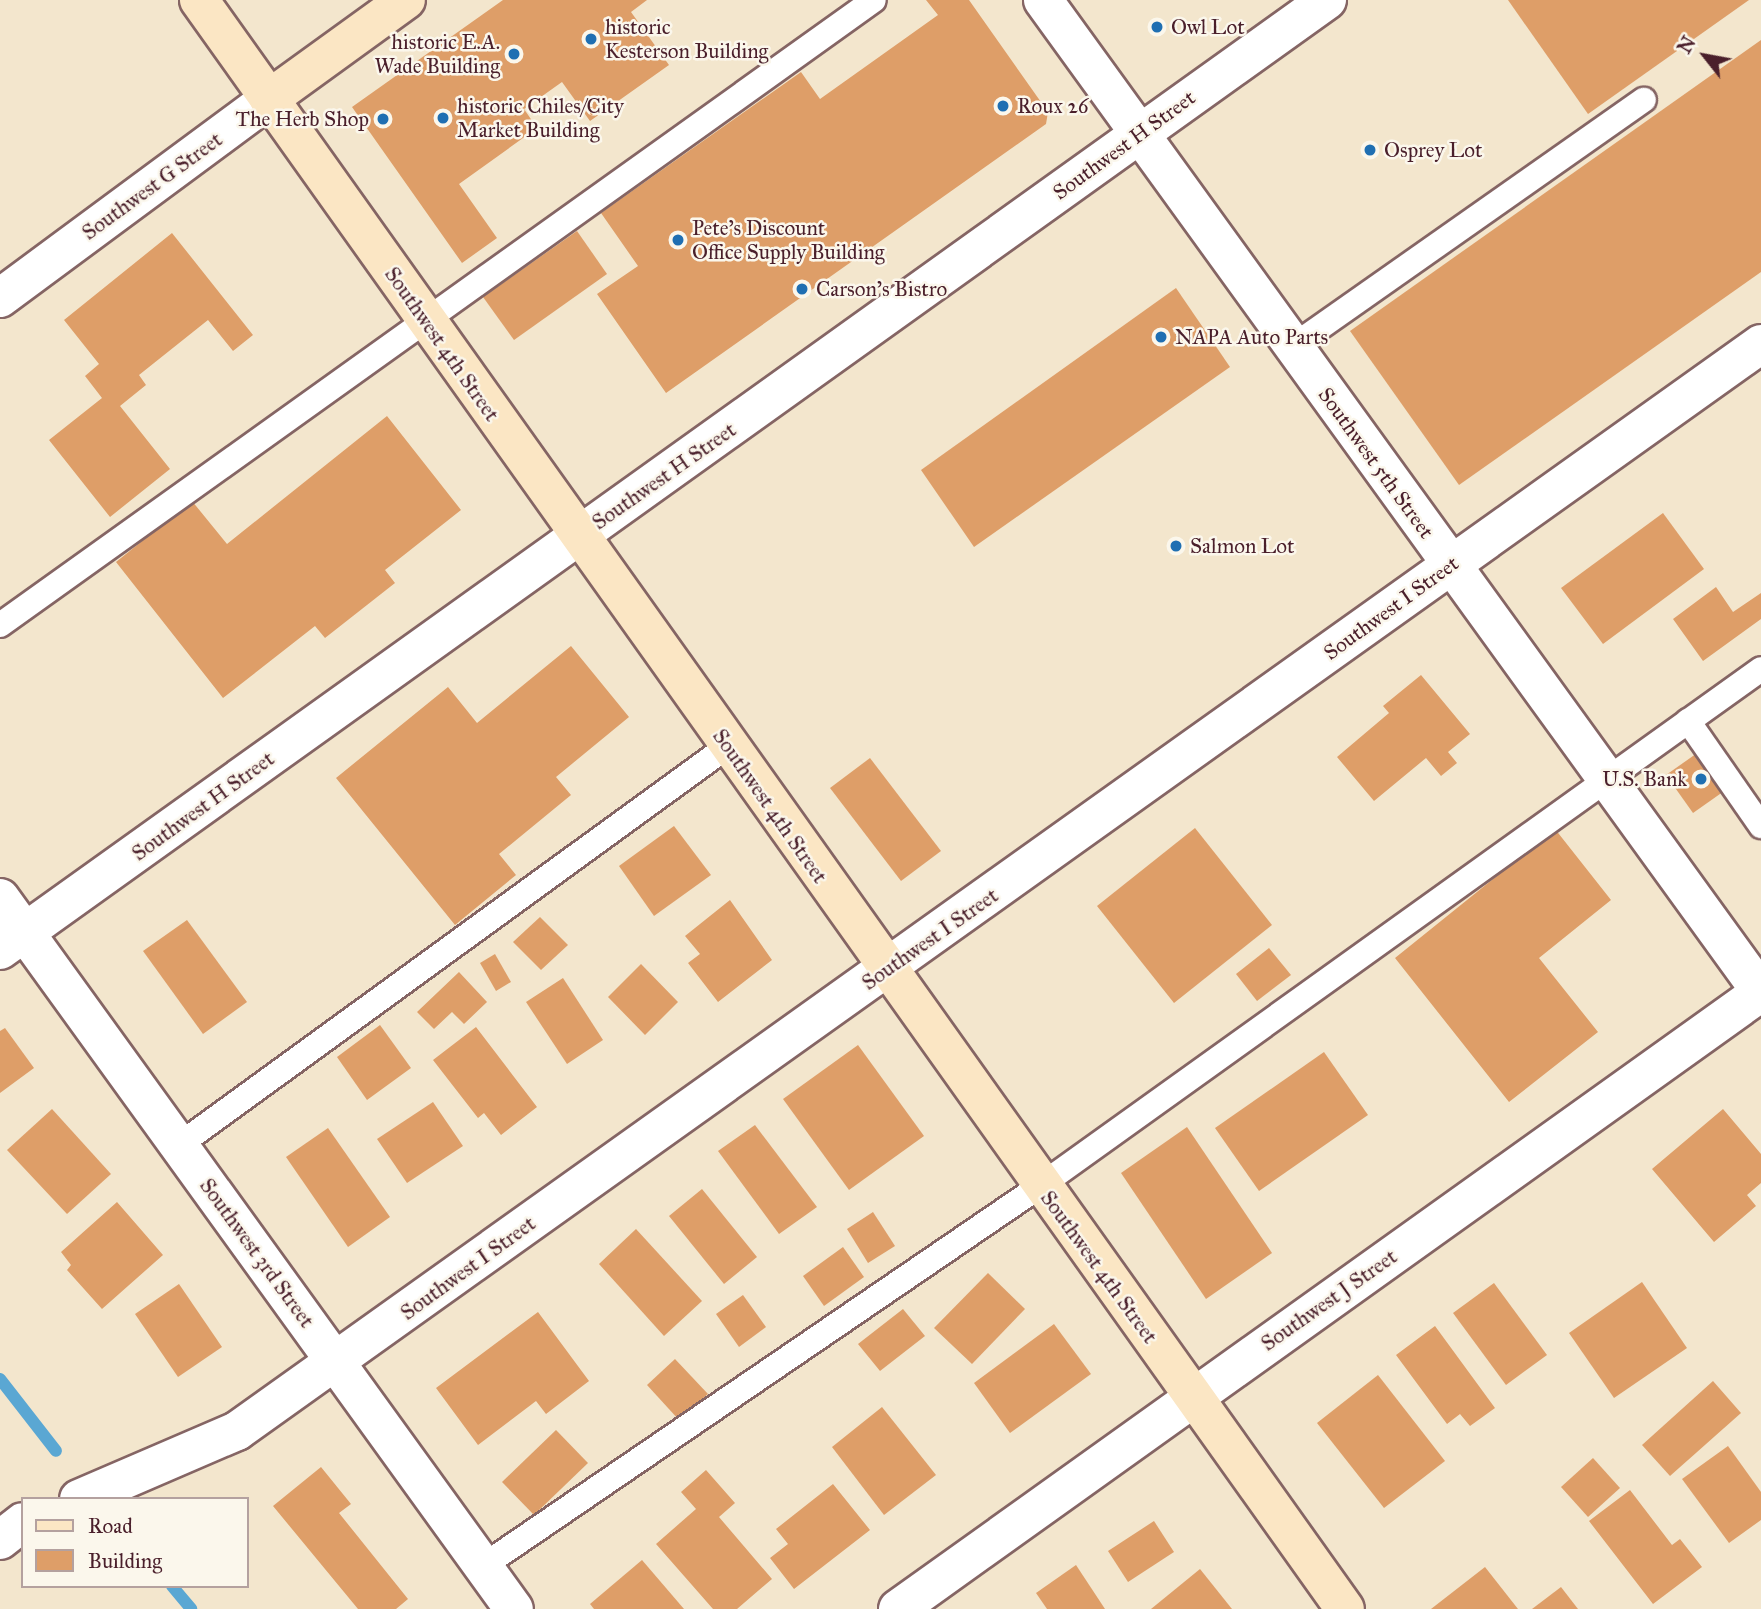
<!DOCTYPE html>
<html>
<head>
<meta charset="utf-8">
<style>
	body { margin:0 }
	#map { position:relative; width:1761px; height:1609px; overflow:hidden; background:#f3e6cd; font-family:"IM FELL Great Primer",serif }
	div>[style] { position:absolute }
	.stream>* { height:12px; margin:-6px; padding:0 6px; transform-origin:6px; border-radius:6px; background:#5aa7d3 }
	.building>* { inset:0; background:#de9e68 }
	.roads { filter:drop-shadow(2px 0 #856564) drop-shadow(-2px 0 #856564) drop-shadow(0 2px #856564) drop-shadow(0 -2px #856564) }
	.lane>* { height:24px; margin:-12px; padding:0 12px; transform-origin:12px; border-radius:12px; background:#fff }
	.street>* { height:38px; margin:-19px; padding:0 19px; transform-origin:19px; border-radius:19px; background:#fff }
	.secondary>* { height:38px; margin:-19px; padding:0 19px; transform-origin:19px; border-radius:19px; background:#fbe6c4 }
	.dots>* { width:19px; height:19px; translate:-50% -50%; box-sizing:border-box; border:4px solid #fbf7ec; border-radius:50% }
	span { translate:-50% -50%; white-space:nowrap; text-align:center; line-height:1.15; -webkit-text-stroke:5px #fbf7ec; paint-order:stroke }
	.poi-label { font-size:21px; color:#4a1f2b }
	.left { translate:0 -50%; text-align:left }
	.right { translate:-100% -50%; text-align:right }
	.street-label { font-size:21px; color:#4a1f2b }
	.legend { position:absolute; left:21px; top:1497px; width:228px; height:91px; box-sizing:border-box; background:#fbf7ec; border:2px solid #b4a19f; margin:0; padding:9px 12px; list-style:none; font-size:21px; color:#4a1f2b }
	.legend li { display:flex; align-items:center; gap:14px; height:35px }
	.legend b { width:35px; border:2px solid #b4a19f }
	.north { position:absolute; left:1670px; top:21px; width:70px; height:70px; -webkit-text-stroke:5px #fbf7ec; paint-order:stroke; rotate:301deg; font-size:19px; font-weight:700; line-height:28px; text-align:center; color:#4a1f2b }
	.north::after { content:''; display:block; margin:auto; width:24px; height:32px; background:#4a1f2b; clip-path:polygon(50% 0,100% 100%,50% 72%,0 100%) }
</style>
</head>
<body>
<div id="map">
	<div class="stream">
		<i style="left:0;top:1379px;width:91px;rotate:52.1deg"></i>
		<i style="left:172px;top:1586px;width:30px;rotate:50deg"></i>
	</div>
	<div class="building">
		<i style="clip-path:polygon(503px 0,647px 0,631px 12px,669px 65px,590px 121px,562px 82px,524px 109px,537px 128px,459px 184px,497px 238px,462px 263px,352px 107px)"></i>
		<i style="clip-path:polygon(926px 0,969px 0,1048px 112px,1046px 124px,666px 393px,597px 294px,638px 266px,601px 213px,801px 72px,820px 99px,938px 15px)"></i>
		<i style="clip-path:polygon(1508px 0,1749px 0,1588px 114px)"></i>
		<i style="clip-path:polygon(1761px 40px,1761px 272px,1459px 485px,1350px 331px)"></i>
		<i style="clip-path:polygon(577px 231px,607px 274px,514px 340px,483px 297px)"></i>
		<i style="clip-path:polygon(172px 233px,253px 335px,233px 351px,208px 320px,139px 375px,146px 385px,120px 406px,170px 469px,110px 517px,49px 440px,102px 398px,85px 376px,99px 364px,64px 320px)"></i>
		<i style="clip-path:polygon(1176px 288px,1230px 367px,974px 547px,921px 470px)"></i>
		<i style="clip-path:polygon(387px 416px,461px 510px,385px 570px,395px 583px,325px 638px,315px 626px,223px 698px,116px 562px,192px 501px,227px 544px)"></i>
		<i style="clip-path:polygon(1663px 513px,1704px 569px,1603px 644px,1561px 588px)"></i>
		<i style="clip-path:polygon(1716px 587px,1733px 612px,1761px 593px,1761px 619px,1703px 661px,1673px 619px)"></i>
		<i style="clip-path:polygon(571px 646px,629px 717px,556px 777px,571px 795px,499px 854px,516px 875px,455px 925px,336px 778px,448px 687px,477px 723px)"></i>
		<i style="clip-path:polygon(1421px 675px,1470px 734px,1448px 752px,1457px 763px,1441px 776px,1426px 758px,1374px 801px,1337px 757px,1389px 713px,1383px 706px)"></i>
		<i style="clip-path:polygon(1710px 744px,1737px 782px,1693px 813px,1666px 775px)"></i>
		<i style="clip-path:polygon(870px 758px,941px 851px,901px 881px,830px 788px)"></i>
		<i style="clip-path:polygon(674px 826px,711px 875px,654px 916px,619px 866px)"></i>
		<i style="clip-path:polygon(1195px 828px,1272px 925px,1174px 1003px,1097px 906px)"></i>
		<i style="clip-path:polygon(1555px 829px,1611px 900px,1539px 958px,1598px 1032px,1509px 1102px,1395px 958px)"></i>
		<i style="clip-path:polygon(730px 900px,772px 960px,718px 1002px,688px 963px,700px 954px,685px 936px)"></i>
		<i style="clip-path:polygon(540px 917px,568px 945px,541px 970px,513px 942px)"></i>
		<i style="clip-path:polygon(187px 920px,247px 1002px,203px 1034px,143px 951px)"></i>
		<i style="clip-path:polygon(1269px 948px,1291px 975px,1257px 1001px,1236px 974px)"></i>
		<i style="clip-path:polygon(495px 954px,511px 982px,496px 991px,480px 963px)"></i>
		<i style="clip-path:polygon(641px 964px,678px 1002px,645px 1035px,608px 997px)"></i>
		<i style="clip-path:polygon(459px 972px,487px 1002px,464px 1024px,452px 1012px,434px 1029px,417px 1012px)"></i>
		<i style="clip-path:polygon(563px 978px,603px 1040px,567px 1064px,526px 1002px)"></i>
		<i style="clip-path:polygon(380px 1025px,411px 1068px,367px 1100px,337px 1057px)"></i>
		<i style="clip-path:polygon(476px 1027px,537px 1107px,501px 1135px,484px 1113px,478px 1118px,433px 1060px)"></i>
		<i style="clip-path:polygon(5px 1028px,34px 1068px,0 1093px,0 1031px)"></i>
		<i style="clip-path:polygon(858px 1045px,924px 1136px,849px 1190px,783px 1099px)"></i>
		<i style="clip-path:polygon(1324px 1052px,1368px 1115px,1259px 1191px,1215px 1128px)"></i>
		<i style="clip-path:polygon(433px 1102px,463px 1146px,407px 1183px,377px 1139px)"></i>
		<i style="clip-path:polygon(52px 1109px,111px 1174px,67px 1214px,7px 1150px)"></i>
		<i style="clip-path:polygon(1723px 1109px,1761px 1154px,1761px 1183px,1747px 1195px,1756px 1206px,1714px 1242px,1652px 1169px)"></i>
		<i style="clip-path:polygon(755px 1125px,817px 1207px,779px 1234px,718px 1151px)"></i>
		<i style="clip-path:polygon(1187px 1127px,1272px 1253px,1206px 1299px,1121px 1173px)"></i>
		<i style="clip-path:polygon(328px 1128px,390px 1217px,348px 1247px,286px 1157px)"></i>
		<i style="clip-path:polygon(702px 1189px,757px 1257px,724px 1284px,669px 1216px)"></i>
		<i style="clip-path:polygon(117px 1202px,163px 1255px,102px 1309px,67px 1270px,71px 1265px,61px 1252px)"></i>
		<i style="clip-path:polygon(873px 1212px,895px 1246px,868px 1263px,847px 1229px)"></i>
		<i style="clip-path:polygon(636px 1229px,702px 1301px,664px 1336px,599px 1264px)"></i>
		<i style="clip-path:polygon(843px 1247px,864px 1277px,824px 1306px,803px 1276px)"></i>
		<i style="clip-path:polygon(988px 1273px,1025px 1309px,972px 1364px,934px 1328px)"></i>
		<i style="clip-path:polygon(1642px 1282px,1687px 1348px,1614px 1398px,1569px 1333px)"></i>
		<i style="clip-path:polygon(1494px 1283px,1547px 1355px,1506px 1385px,1453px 1313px)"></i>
		<i style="clip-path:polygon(179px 1284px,222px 1347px,178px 1377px,135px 1314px)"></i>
		<i style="clip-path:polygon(743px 1295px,766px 1327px,739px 1347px,716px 1314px)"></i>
		<i style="clip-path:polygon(903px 1309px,925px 1336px,880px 1371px,858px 1344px)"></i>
		<i style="clip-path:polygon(538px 1312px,589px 1381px,546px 1414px,536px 1401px,478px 1445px,436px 1388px)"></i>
		<i style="clip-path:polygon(1054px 1324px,1091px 1374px,1010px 1433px,974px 1383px)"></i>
		<i style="clip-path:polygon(1435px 1326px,1495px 1408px,1470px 1426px,1460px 1414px,1447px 1424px,1396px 1355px)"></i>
		<i style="clip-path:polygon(675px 1359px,708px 1394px,679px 1420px,647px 1385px)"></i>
		<i style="clip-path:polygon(1378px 1375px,1445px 1461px,1384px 1508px,1317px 1423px)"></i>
		<i style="clip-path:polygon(1713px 1381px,1741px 1413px,1670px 1476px,1642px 1445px)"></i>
		<i style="clip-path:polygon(882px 1407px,936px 1475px,884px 1515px,832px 1447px)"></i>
		<i style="clip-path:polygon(556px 1430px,588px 1463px,534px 1515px,502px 1482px)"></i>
		<i style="clip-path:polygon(1728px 1446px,1761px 1492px,1761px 1520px,1729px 1543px,1682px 1479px)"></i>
		<i style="clip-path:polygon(1593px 1458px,1620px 1488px,1588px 1517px,1561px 1487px)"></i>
		<i style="clip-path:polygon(321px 1467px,351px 1504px,339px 1513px,408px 1599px,396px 1609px,358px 1609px,273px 1506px)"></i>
		<i style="clip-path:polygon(706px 1470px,735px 1503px,719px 1517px,772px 1579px,737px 1609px,713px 1609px,656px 1544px,696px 1509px,681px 1492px)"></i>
		<i style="clip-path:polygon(833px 1484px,870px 1530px,794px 1589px,770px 1558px,788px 1544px,776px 1529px)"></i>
		<i style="clip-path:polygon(1630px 1490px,1672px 1545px,1680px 1539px,1702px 1567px,1653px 1604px,1589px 1521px)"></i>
		<i style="clip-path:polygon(1154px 1521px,1174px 1552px,1128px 1582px,1108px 1551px)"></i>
		<i style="clip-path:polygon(642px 1560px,684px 1609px,594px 1609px,590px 1604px)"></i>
		<i style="clip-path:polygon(1076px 1565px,1105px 1609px,1047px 1609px,1036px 1593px)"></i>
		<i style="clip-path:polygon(1485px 1567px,1518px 1609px,1431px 1609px)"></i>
		<i style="clip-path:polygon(1200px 1569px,1232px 1609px,1151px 1609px)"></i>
		<i style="clip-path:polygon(1561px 1587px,1578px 1609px,1532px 1609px)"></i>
	</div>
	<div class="roads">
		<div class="lane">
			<i style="left:1292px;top:347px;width:430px;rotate:-35.1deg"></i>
			<i style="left:0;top:625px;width:1074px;rotate:-35.57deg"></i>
			<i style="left:1688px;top:721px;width:128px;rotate:55.2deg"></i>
			<i style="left:179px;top:1145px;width:679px;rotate:-36.01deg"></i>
			<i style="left:483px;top:1566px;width:674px;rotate:-34.3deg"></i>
			<i style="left:1040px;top:1186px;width:887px;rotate:-35.64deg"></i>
		</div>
		<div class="street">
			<i style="left:1043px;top:0;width:1225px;rotate:54.1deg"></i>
			<i style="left:0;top:298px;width:335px;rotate:-36.5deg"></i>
			<i style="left:0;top:898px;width:877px;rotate:54.14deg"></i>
			<i style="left:0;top:950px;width:1632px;rotate:-35.6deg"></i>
			<i style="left:79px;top:1499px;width:172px;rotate:-23.3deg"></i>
			<i style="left:237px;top:1431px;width:1872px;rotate:-35.5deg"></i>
			<i style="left:0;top:1540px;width:29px;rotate:-38deg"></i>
			<i style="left:898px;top:1609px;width:1061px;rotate:-35.56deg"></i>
		</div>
		<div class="secondary">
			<i style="left:199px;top:0;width:1975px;rotate:54.54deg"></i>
			<i style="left:269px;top:99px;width:169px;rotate:-35.9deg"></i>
		</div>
	</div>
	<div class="dots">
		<i style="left:1157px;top:27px;background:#1f6fb2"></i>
		<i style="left:591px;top:39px;background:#1f6fb2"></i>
		<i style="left:514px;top:54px;background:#1f6fb2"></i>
		<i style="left:1003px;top:106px;background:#1f6fb2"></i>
		<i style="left:443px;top:118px;background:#1f6fb2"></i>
		<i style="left:383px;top:119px;background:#1f6fb2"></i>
		<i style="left:1370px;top:150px;background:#1f6fb2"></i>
		<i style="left:678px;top:240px;background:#1f6fb2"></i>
		<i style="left:802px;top:289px;background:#1f6fb2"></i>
		<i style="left:1161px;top:337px;background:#1f6fb2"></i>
		<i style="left:1176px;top:546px;background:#1f6fb2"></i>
		<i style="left:1701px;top:779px;background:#1f6fb2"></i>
	</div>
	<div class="poi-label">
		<span class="left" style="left:605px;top:39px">historic<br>Kesterson Building</span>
		<span class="left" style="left:1171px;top:27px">Owl Lot</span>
		<span class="right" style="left:500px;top:54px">historic E.A.<br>Wade Building</span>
		<span class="left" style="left:457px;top:118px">historic Chiles/City<br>Market Building</span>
		<span class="left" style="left:1017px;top:106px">Roux 26</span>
		<span class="right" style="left:369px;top:119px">The Herb Shop</span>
		<span class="left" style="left:1384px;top:150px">Osprey Lot</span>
		<span class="left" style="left:692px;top:240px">Pete's Discount<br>Office Supply Building</span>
		<span class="left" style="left:816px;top:289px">Carson's Bistro</span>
		<span class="left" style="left:1175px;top:337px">NAPA Auto Parts</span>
		<span class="left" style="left:1190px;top:546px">Salmon Lot</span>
		<span class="right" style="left:1687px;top:779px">U.S. Bank</span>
	</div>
	<div class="street-label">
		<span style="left:1124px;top:145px;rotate:-36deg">Southwest H Street</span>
		<span style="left:152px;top:186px;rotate:-36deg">Southwest G Street</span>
		<span style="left:442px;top:344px;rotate:55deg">Southwest 4th Street</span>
		<span style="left:1376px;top:463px;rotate:54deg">Southwest 5th Street</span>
		<span style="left:664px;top:476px;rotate:-35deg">Southwest H Street</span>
		<span style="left:1391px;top:608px;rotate:-36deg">Southwest I Street</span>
		<span style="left:203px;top:806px;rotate:-36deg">Southwest H Street</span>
		<span style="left:770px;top:806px;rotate:55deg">Southwest 4th Street</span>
		<span style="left:930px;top:939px;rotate:-35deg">Southwest I Street</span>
		<span style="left:257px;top:1253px;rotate:54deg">Southwest 3rd Street</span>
		<span style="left:1099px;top:1267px;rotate:54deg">Southwest 4th Street</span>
		<span style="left:468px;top:1268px;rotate:-36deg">Southwest I Street</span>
		<span style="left:1329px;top:1300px;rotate:-35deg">Southwest J Street</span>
	</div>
	<ul class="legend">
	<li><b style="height:9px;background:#fbe6c4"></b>Road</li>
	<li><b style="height:19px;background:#de9e68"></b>Building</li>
	</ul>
	<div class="north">N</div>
</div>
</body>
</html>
